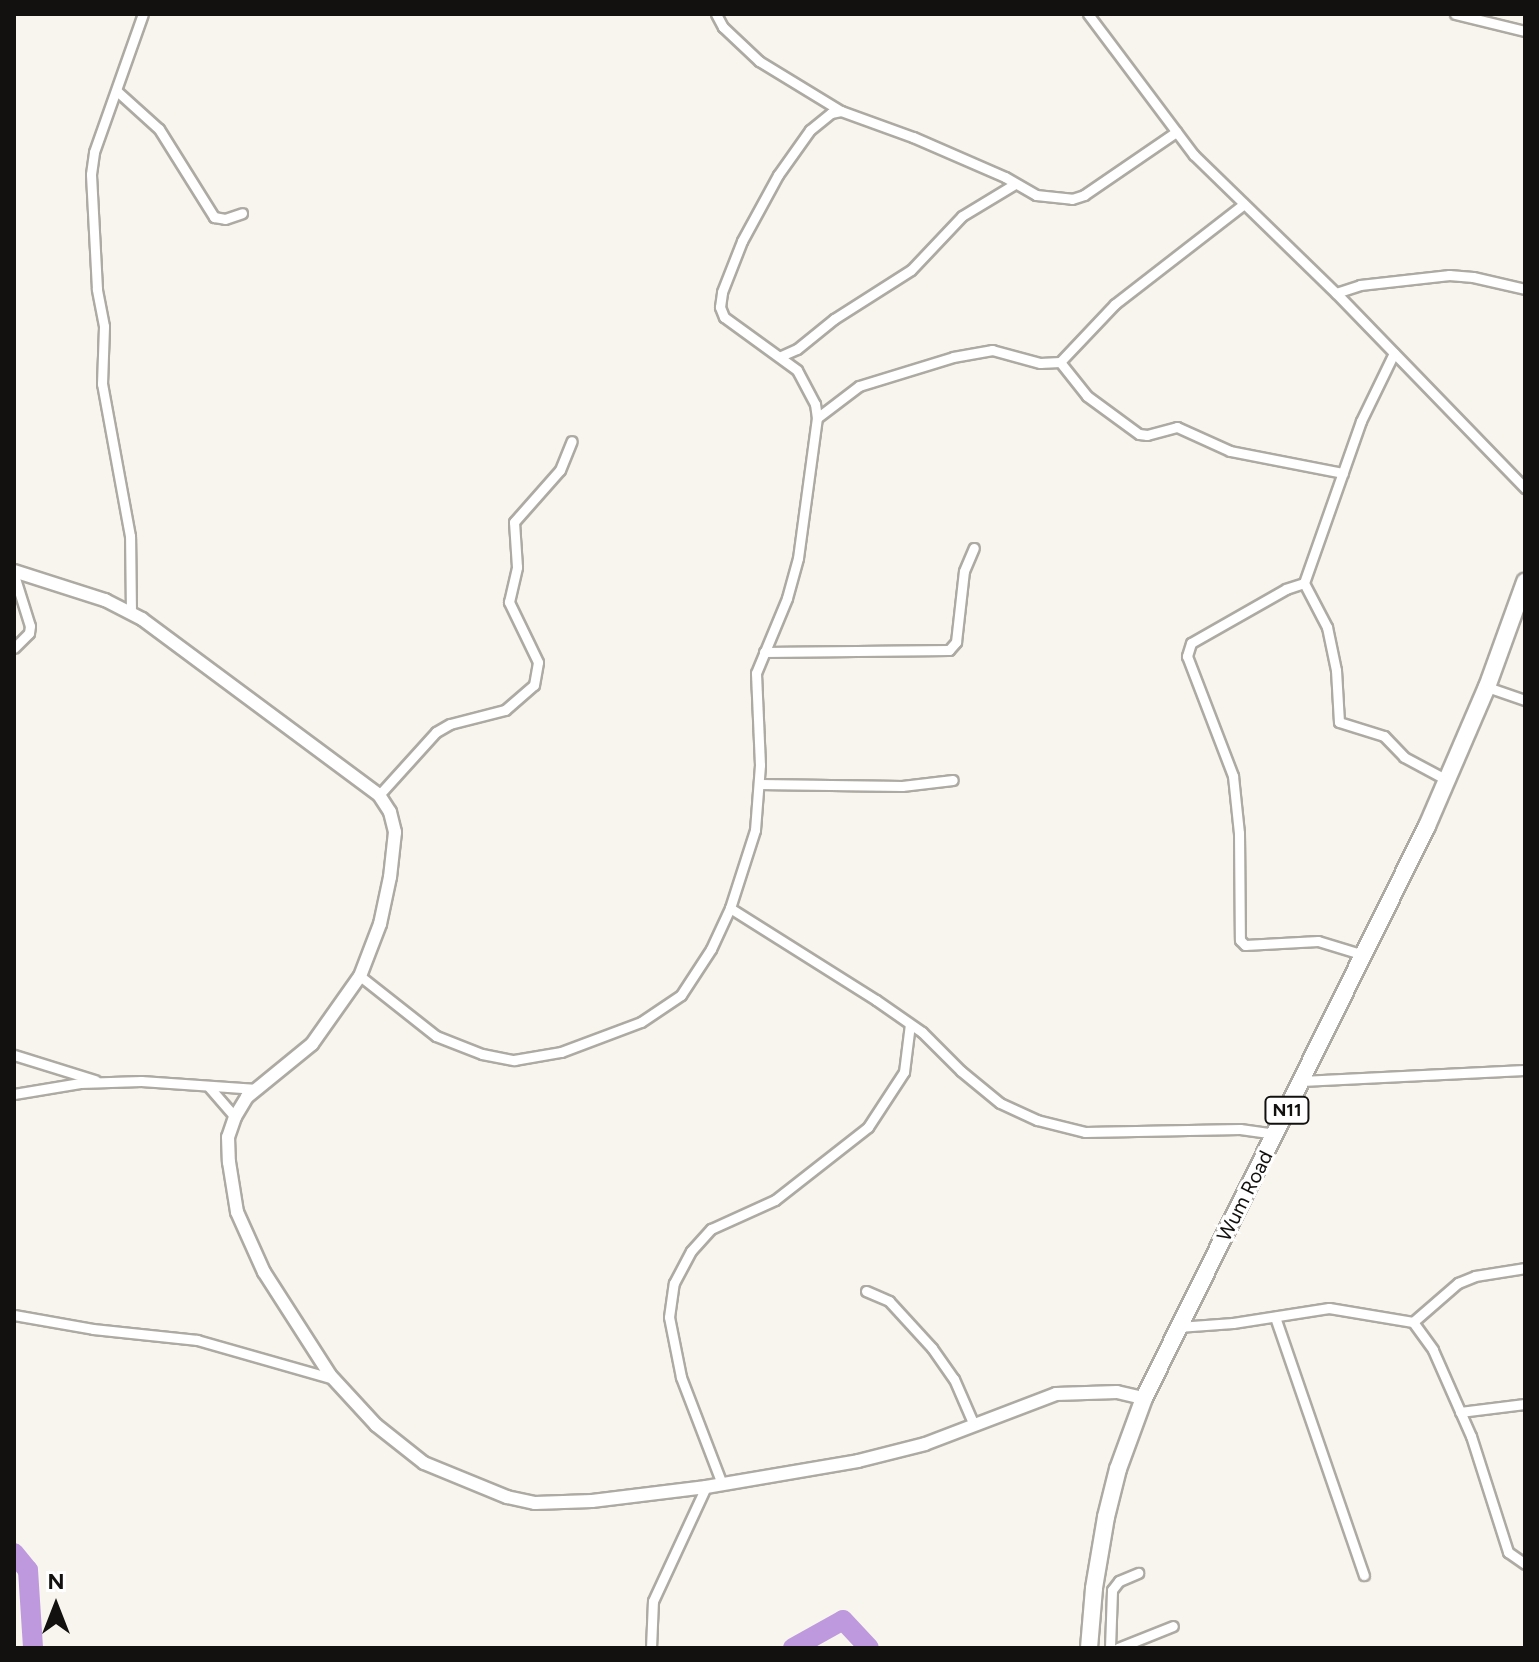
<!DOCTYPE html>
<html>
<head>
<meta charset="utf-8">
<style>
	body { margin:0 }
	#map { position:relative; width:1539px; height:1662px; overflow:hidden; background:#f8f5ee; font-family:Figtree,sans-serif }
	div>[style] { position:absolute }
	.river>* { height:20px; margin:-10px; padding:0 10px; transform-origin:10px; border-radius:10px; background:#bf99de }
	.roads { filter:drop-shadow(2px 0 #adaaa3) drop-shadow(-2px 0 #adaaa3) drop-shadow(0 2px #adaaa3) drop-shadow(0 -2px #adaaa3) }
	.street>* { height:9px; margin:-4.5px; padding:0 4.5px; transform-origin:4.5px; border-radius:4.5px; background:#fff }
	.secondary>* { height:12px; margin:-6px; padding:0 6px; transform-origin:6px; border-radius:6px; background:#fff }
	.highway>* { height:16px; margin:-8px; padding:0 8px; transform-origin:8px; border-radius:8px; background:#fff }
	span { translate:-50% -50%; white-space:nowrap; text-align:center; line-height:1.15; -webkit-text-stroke:6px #fff; paint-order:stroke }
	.shield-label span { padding:2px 6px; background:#fff; border:2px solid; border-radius:6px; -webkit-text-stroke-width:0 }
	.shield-label { font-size:18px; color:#12110f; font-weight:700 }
	.street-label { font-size:20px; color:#12110f }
	.frame { position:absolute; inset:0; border:16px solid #12110f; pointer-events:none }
	.north { position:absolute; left:16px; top:1566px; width:80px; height:80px; -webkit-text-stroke:6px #fff; paint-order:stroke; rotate:0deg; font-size:22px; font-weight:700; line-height:32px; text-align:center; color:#12110f }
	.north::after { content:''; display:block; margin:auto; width:28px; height:36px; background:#12110f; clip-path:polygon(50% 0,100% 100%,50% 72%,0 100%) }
</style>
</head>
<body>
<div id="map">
	<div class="river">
		<i style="left:14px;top:1553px;width:22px;rotate:51deg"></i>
		<i style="left:28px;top:1570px;width:78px;rotate:86.3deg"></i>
		<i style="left:793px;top:1648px;width:57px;rotate:-29.2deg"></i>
		<i style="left:843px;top:1620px;width:38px;rotate:47deg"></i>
	</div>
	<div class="roads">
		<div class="street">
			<i style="left:716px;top:14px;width:15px;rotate:62deg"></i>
			<i style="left:723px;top:27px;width:50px;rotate:43.4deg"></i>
			<i style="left:759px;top:61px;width:96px;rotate:31.4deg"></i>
			<i style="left:841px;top:111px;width:77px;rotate:19.9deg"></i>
			<i style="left:913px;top:137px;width:100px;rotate:23.5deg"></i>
			<i style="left:1005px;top:177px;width:36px;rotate:30deg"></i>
			<i style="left:1036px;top:195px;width:36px;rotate:6deg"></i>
			<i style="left:1072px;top:199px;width:13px;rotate:-18deg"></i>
			<i style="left:1084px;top:195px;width:112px;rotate:-34.4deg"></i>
			<i style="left:1088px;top:14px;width:176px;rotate:53.1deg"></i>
			<i style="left:1194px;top:155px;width:198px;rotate:44.2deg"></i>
			<i style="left:1336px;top:293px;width:272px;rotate:45.9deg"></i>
			<i style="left:1455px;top:14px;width:72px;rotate:13.7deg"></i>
			<i style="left:118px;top:92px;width:55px;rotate:42.1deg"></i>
			<i style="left:159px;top:129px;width:104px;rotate:58deg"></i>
			<i style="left:214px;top:217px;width:11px;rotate:10deg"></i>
			<i style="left:225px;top:219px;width:18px;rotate:-19deg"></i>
			<i style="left:1336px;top:293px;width:25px;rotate:-18deg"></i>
			<i style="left:1360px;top:285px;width:90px;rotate:-6.4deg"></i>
			<i style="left:1449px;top:275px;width:24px;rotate:5deg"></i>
			<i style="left:1473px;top:277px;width:53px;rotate:13deg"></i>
			<i style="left:1394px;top:353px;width:76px;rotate:115.9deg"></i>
			<i style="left:1361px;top:421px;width:172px;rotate:109.4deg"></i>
			<i style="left:1304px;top:583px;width:50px;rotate:62.4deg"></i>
			<i style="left:1327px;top:627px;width:44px;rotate:78.2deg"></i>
			<i style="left:1336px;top:670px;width:52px;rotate:86.7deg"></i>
			<i style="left:1339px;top:722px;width:47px;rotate:17.3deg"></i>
			<i style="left:1384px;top:736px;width:29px;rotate:46deg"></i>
			<i style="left:1404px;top:757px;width:49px;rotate:28.1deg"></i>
			<i style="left:781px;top:356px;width:17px;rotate:-24deg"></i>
			<i style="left:797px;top:349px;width:48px;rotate:-39deg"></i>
			<i style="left:834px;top:319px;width:91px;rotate:-32.5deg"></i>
			<i style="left:911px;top:270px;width:74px;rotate:-46.6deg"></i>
			<i style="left:962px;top:216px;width:62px;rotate:-31.1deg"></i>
			<i style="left:1060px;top:362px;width:43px;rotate:51.5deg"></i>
			<i style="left:1087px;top:396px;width:64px;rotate:36.2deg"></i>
			<i style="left:1139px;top:434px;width:8px;rotate:7deg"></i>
			<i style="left:1147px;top:435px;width:31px;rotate:-15deg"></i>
			<i style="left:1177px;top:427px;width:58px;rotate:24.4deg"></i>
			<i style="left:1230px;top:451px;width:115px;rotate:11deg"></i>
			<i style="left:817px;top:418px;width:53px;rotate:-37.3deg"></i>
			<i style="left:859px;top:386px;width:98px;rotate:-17.1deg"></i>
			<i style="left:953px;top:357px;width:40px;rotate:-10deg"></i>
			<i style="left:992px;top:350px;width:50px;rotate:15.2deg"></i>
			<i style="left:1040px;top:363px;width:20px;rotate:-3deg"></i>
			<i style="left:1060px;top:362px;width:80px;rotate:-46.5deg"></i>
			<i style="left:1115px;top:304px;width:163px;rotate:-37.8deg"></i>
			<i style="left:14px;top:575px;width:53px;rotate:72.6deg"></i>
			<i style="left:30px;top:626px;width:7px;rotate:98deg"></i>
			<i style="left:29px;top:633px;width:21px;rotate:135deg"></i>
			<i style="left:1304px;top:583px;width:19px;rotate:162deg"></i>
			<i style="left:1286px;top:589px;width:109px;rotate:150.4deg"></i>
			<i style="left:1191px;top:643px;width:14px;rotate:107deg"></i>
			<i style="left:1187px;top:656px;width:129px;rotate:69deg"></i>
			<i style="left:1233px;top:776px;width:57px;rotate:84deg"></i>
			<i style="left:1239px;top:833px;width:107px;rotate:89.5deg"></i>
			<i style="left:1240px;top:940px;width:7px;rotate:45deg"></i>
			<i style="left:1245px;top:945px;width:73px;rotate:-3.1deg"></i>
			<i style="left:1318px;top:941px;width:48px;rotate:16.9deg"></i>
			<i style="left:131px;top:613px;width:77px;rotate:-90.7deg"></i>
			<i style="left:130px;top:536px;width:155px;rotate:-100.4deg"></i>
			<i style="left:102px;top:384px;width:58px;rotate:-88deg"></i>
			<i style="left:104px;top:326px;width:38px;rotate:-101deg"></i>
			<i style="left:97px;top:289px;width:115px;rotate:-93deg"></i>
			<i style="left:91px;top:174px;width:22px;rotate:-82deg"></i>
			<i style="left:94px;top:152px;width:146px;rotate:-70.5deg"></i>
			<i style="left:764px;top:652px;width:185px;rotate:-0.6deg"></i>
			<i style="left:949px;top:650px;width:11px;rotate:-49deg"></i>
			<i style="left:956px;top:642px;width:71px;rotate:-83.6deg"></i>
			<i style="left:964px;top:571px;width:25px;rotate:-67deg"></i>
			<i style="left:1487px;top:687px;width:40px;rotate:18.9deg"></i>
			<i style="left:759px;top:784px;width:143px;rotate:0.8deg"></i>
			<i style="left:902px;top:786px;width:51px;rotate:-6.7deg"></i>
			<i style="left:379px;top:795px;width:85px;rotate:-47.9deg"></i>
			<i style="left:436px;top:732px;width:16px;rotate:-30deg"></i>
			<i style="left:450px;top:724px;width:57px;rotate:-14.3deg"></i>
			<i style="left:505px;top:710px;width:38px;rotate:-41deg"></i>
			<i style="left:534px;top:685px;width:23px;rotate:-80deg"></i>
			<i style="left:538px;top:662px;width:67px;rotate:-115.8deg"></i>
			<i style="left:509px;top:602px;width:36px;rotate:-77deg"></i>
			<i style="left:517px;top:567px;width:45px;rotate:-93.8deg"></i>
			<i style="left:514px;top:522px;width:69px;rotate:-48.5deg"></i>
			<i style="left:560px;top:470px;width:31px;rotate:-68deg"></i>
			<i style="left:730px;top:908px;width:173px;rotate:32.2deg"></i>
			<i style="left:876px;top:1000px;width:56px;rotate:34.8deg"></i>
			<i style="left:922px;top:1032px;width:55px;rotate:45deg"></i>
			<i style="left:961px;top:1071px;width:50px;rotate:39.4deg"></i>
			<i style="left:1000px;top:1103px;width:41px;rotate:24.7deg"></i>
			<i style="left:1037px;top:1120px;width:49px;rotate:14deg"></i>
			<i style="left:1085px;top:1132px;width:155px;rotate:-1.1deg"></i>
			<i style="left:1240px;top:1129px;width:36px;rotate:8deg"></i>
			<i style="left:360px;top:976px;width:97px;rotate:38.3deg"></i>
			<i style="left:436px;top:1036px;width:49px;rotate:21.4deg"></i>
			<i style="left:482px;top:1054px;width:33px;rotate:11deg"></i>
			<i style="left:514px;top:1060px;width:48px;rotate:-9.7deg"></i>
			<i style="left:561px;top:1052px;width:85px;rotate:-20.6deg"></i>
			<i style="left:641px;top:1022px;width:48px;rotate:-34deg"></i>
			<i style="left:681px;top:995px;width:55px;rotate:-56.9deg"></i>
			<i style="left:711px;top:949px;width:45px;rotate:-65.1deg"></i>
			<i style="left:730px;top:908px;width:82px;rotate:-72.2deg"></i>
			<i style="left:755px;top:830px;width:65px;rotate:-85.6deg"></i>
			<i style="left:760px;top:765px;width:92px;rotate:-92.5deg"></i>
			<i style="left:756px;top:673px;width:81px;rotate:-67.5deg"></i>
			<i style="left:787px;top:598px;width:41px;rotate:-74.6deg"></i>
			<i style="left:798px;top:558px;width:141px;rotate:-82.3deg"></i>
			<i style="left:817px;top:418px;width:14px;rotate:-98deg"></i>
			<i style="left:815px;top:404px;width:38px;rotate:-118deg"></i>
			<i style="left:797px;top:370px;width:90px;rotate:-144deg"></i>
			<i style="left:724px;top:317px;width:11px;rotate:-112deg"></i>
			<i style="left:720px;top:307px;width:15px;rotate:-82deg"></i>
			<i style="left:722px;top:292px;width:55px;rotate:-68.6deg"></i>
			<i style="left:742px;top:241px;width:75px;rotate:-61.4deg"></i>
			<i style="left:778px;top:175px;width:55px;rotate:-54.6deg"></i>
			<i style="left:810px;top:130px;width:27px;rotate:-39deg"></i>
			<i style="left:831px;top:113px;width:10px;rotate:-11deg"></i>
			<i style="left:14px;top:1055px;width:85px;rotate:17.2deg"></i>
			<i style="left:1301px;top:1081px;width:224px;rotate:-2.8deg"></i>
			<i style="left:209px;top:1087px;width:40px;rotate:49deg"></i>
			<i style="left:14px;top:1094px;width:67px;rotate:-9.5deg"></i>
			<i style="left:80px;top:1083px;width:61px;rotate:-1.9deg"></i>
			<i style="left:141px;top:1081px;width:116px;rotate:3.9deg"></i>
			<i style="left:866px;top:1291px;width:25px;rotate:23deg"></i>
			<i style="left:889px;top:1301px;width:64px;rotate:47.5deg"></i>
			<i style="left:932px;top:1348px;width:38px;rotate:55deg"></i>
			<i style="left:954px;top:1379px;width:50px;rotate:66.5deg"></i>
			<i style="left:14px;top:1315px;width:80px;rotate:10deg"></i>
			<i style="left:93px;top:1329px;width:105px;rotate:6deg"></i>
			<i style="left:197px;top:1340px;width:142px;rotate:15.9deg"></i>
			<i style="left:1275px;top:1317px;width:273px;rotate:71deg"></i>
			<i style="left:1413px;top:1322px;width:60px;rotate:-40.9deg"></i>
			<i style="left:1458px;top:1283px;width:18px;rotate:-22deg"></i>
			<i style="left:1475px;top:1276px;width:51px;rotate:-9.1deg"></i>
			<i style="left:1178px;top:1327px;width:55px;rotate:-4.2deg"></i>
			<i style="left:1233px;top:1323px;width:97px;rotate:-8.9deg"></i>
			<i style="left:1329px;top:1308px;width:85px;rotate:9.5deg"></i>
			<i style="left:1413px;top:1322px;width:34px;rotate:54deg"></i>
			<i style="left:1433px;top:1350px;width:94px;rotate:66.2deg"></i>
			<i style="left:1471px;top:1436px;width:122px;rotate:72.3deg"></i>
			<i style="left:1508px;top:1552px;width:21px;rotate:35deg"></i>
			<i style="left:1460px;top:1412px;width:65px;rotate:-7deg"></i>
			<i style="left:722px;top:1484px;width:115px;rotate:-111deg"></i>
			<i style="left:681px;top:1377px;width:61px;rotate:-101.3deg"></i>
			<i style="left:669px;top:1317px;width:34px;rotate:-82deg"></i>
			<i style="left:674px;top:1283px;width:36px;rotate:-62deg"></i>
			<i style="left:691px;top:1251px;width:30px;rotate:-48deg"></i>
			<i style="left:711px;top:1229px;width:70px;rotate:-24.4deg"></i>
			<i style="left:775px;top:1200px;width:118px;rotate:-38.1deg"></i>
			<i style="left:868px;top:1127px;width:66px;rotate:-56.8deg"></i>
			<i style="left:904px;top:1072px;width:48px;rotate:-82.9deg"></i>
			<i style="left:651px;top:1648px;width:47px;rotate:-87.6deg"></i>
			<i style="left:653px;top:1601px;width:126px;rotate:-65.1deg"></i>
			<i style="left:1110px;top:1648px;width:58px;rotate:-88deg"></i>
			<i style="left:1112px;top:1590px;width:11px;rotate:-52deg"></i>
			<i style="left:1119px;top:1581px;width:21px;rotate:-23deg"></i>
			<i style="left:1118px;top:1648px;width:59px;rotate:-21.8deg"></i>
		</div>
		<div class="secondary">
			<i style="left:14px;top:571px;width:96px;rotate:17.7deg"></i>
			<i style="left:105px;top:600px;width:42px;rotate:27.2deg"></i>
			<i style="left:142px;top:619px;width:295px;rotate:36.6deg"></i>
			<i style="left:379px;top:795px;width:20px;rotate:57deg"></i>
			<i style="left:390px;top:812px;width:21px;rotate:76deg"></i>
			<i style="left:395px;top:832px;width:45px;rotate:96.3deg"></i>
			<i style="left:390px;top:877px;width:48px;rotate:102deg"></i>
			<i style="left:380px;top:924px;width:56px;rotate:111deg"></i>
			<i style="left:360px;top:976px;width:83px;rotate:125.2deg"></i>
			<i style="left:312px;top:1044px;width:84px;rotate:140.8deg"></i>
			<i style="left:247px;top:1097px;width:23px;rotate:121deg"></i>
			<i style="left:235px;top:1117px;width:21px;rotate:109deg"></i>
			<i style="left:228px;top:1137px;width:25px;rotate:88deg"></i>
			<i style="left:229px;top:1162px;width:51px;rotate:80.9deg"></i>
			<i style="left:237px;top:1212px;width:66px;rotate:65.8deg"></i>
			<i style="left:264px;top:1272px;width:122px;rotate:57.3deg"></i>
			<i style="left:330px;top:1375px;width:68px;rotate:47.4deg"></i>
			<i style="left:376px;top:1425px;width:61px;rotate:38.4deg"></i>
			<i style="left:424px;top:1463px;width:90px;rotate:22.3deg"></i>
			<i style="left:507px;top:1497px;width:29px;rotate:12deg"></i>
			<i style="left:535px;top:1503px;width:57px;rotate:-2deg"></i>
			<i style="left:592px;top:1501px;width:115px;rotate:-7deg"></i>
			<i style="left:706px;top:1487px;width:154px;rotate:-9.7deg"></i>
			<i style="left:858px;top:1461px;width:69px;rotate:-14.2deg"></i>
			<i style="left:925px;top:1444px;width:140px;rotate:-20.9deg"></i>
			<i style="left:1056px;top:1394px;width:61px;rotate:-1.9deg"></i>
			<i style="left:1117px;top:1392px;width:28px;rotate:13deg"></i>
		</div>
		<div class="highway">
			<i style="left:1089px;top:1648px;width:60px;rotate:-85.2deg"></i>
			<i style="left:1094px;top:1588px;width:72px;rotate:-80.4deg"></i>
			<i style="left:1106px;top:1517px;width:49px;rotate:-76deg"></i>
			<i style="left:1118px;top:1469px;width:76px;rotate:-69.9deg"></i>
			<i style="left:1144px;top:1398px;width:638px;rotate:-63.68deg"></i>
			<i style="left:1427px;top:826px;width:151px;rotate:-66.7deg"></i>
			<i style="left:1487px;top:687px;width:112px;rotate:-70.1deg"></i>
		</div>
	</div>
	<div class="shield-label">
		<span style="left:1287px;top:1110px">N11</span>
	</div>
	<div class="street-label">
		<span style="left:1245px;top:1196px;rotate:-63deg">Wum Road</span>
	</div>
	<div class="frame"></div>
	<div class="north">N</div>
</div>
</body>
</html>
